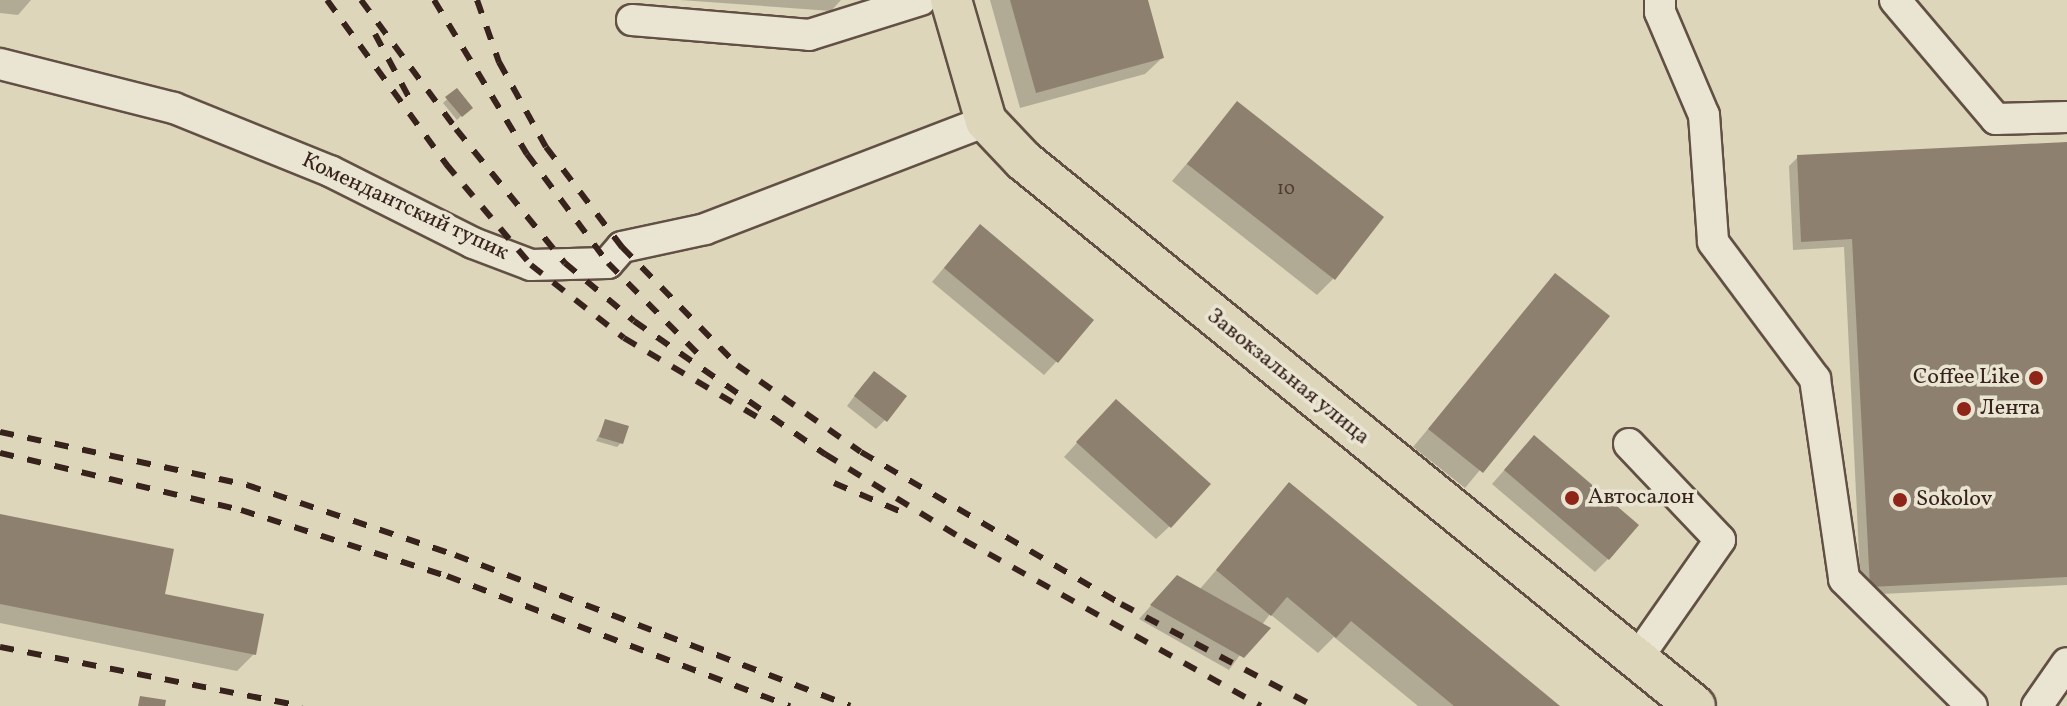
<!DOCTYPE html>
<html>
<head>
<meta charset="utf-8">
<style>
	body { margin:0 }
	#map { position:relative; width:2067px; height:706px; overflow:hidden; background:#ded6bb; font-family:Vollkorn,serif }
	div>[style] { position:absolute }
	.shadow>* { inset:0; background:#0003 }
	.building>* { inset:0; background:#8e806e }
	.roads { filter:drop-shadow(2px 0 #615043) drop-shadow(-2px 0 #615043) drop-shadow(0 2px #615043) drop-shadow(0 -2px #615043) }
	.minor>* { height:30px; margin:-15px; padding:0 15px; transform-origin:15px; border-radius:15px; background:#eae4d3 }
	.major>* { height:40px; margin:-20px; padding:0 20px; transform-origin:20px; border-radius:20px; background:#ded6bb }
	.rail>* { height:6px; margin-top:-3px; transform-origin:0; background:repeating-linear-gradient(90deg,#37231b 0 14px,transparent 0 28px) }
	.dots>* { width:22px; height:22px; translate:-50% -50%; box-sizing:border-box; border:4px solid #eae4d3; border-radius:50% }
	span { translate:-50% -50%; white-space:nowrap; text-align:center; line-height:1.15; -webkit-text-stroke:7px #eae4d3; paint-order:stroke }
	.number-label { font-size:18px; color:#4d3a30 }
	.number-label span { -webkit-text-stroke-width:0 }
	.street-label { font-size:22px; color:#37231b }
	.poi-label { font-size:22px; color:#37231b }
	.right { translate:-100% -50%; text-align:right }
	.left { translate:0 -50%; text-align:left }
</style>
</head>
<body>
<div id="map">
	<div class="shadow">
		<i style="clip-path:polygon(0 0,31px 0,18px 15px,0 13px)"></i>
		<i style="clip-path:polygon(680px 0,841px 0,831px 11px)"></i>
		<i style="clip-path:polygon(990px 0,1146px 0,1162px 58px,1145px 74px,1020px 108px)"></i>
		<i style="clip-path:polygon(456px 91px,470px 107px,457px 120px,443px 103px)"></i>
		<i style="clip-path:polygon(1237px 104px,1333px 279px,1317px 295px,1172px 181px)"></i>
		<i style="clip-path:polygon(2067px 144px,2067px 585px,1861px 595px,1844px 247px,1793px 250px,1789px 166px,1798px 157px)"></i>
		<i style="clip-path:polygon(967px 240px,1057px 361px,1044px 375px,932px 282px)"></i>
		<i style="clip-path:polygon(1556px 276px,1607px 317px,1465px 488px,1413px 447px)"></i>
		<i style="clip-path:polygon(865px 382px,885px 420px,876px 429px,847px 406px)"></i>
		<i style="clip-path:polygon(1103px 414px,1170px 526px,1156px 539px,1064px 457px)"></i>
		<i style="clip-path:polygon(606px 421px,621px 443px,617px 447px,596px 441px)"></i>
		<i style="clip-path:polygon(1521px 451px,1608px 559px,1595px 572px,1492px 484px)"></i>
		<i style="clip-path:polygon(1290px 485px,1557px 706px,1418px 706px,1334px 637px,1318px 653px,1270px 614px,1229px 670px,1139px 619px,1164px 591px,1199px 590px)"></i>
		<i style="clip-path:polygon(0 516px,163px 596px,254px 654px,237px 671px,0 623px)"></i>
	</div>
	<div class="building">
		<i style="clip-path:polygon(1010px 0,1148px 0,1164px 58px,1036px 93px)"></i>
		<i style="clip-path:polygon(457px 88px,473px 108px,462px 117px,445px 97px)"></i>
		<i style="clip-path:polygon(1237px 101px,1384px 217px,1335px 280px,1187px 164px)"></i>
		<i style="clip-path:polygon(2067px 142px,2067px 577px,1870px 587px,1852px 239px,1801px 242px,1797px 155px)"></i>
		<i style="clip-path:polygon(980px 224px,1094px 320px,1058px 363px,944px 268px)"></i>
		<i style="clip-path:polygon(1555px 273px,1610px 316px,1483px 473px,1428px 429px)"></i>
		<i style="clip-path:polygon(874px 371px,907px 396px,887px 422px,854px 396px)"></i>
		<i style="clip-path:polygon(1116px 399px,1211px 484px,1171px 528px,1076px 442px)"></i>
		<i style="clip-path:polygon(605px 419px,629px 426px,623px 444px,599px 437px)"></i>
		<i style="clip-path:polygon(1534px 435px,1639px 525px,1609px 560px,1504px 470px)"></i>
		<i style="clip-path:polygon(1289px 482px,1433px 601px,1560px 706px,1454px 706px,1351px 621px,1336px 638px,1287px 597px,1271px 616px,1216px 570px)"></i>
		<i style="clip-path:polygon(0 514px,174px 549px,165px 594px,264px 614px,256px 655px,0 604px)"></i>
		<i style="clip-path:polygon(1177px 575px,1271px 628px,1244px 658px,1150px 605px)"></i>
		<i style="clip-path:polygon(140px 696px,166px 700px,165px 706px,138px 706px)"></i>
	</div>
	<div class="roads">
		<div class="minor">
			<i style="left:1660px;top:0;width:12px;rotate:90deg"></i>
			<i style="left:1660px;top:12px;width:112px;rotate:66.9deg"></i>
			<i style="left:1704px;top:115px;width:127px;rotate:85.9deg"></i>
			<i style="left:1713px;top:242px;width:171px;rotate:53.3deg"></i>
			<i style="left:1815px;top:379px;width:202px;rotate:81.7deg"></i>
			<i style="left:1844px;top:579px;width:180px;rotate:44.8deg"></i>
			<i style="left:1895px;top:0;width:156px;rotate:49.7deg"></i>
			<i style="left:1996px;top:119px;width:71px;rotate:-1.6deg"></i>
			<i style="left:632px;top:20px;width:178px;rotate:4.8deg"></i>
			<i style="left:809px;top:35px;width:117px;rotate:-17.4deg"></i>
			<i style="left:0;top:64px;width:179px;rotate:14.2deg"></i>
			<i style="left:174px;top:108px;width:168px;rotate:22deg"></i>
			<i style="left:330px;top:171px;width:160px;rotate:26.7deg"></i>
			<i style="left:473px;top:243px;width:62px;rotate:20.8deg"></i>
			<i style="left:531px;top:265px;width:77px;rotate:-1.5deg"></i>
			<i style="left:608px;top:263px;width:21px;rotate:-49deg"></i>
			<i style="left:622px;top:247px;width:85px;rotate:-12.2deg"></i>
			<i style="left:705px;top:229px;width:301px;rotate:-21deg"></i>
			<i style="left:1629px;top:444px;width:132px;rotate:46.5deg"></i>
			<i style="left:1720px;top:540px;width:146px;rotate:125deg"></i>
			<i style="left:2037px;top:706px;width:52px;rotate:-55.1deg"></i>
		</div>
		<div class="major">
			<i style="left:951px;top:0;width:126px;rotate:73.9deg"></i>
			<i style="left:986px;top:121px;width:55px;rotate:46.5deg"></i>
			<i style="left:1024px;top:161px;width:864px;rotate:39.08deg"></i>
		</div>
	</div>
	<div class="rail">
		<i style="left:327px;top:0;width:203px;rotate:54deg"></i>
		<i style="left:446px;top:164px;width:132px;rotate:49.9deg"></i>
		<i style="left:531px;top:265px;width:118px;rotate:38.1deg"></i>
		<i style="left:624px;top:338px;width:161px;rotate:30.7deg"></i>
		<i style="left:361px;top:0;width:160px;rotate:53.6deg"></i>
		<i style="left:456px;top:129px;width:173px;rotate:50.9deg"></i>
		<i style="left:565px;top:263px;width:90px;rotate:40deg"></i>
		<i style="left:634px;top:321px;width:233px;rotate:34.9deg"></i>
		<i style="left:825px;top:454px;width:163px;rotate:31.7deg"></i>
		<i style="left:964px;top:540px;width:340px;rotate:29.2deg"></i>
		<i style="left:434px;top:0;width:180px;rotate:58.9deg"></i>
		<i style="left:527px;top:154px;width:136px;rotate:53.4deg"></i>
		<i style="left:608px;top:263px;width:128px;rotate:45.3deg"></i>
		<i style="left:477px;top:0;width:66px;rotate:70.5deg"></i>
		<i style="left:499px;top:62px;width:97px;rotate:61.1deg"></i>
		<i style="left:546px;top:147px;width:126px;rotate:52.8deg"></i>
		<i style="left:622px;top:247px;width:165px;rotate:45.7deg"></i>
		<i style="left:737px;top:365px;width:151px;rotate:35.1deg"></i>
		<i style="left:861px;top:452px;width:301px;rotate:30.3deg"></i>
		<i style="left:1121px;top:604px;width:218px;rotate:27.9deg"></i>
		<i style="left:375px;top:34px;width:81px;rotate:61.8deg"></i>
		<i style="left:0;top:432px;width:253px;rotate:12.1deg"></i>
		<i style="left:247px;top:485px;width:219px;rotate:18.6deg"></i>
		<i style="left:455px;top:555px;width:423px;rotate:20.9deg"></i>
		<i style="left:0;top:453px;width:248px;rotate:13.3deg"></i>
		<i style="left:241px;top:510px;width:216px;rotate:17.8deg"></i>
		<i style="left:447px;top:576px;width:367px;rotate:20.8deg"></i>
		<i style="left:834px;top:483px;width:76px;rotate:23.2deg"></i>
		<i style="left:0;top:647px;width:308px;rotate:11.1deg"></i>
	</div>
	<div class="dots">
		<i style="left:2036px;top:378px;background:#8f2418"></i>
		<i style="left:1964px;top:409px;background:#8f2418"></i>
		<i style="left:1572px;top:498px;background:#8f2418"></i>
		<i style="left:1900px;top:500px;background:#8f2418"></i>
	</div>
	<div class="number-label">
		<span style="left:1286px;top:190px">10</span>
	</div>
	<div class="street-label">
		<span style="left:405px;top:207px;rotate:25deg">Комендантский тупик</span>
		<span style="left:1288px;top:377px;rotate:39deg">Завокзальная улица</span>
	</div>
	<div class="poi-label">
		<span class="right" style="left:2020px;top:378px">Coffee Like</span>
		<span class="left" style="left:1980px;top:409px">Лента</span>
		<span class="left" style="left:1588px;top:498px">Автосалон</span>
		<span class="left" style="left:1916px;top:500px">Sokolov</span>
	</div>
</div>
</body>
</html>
